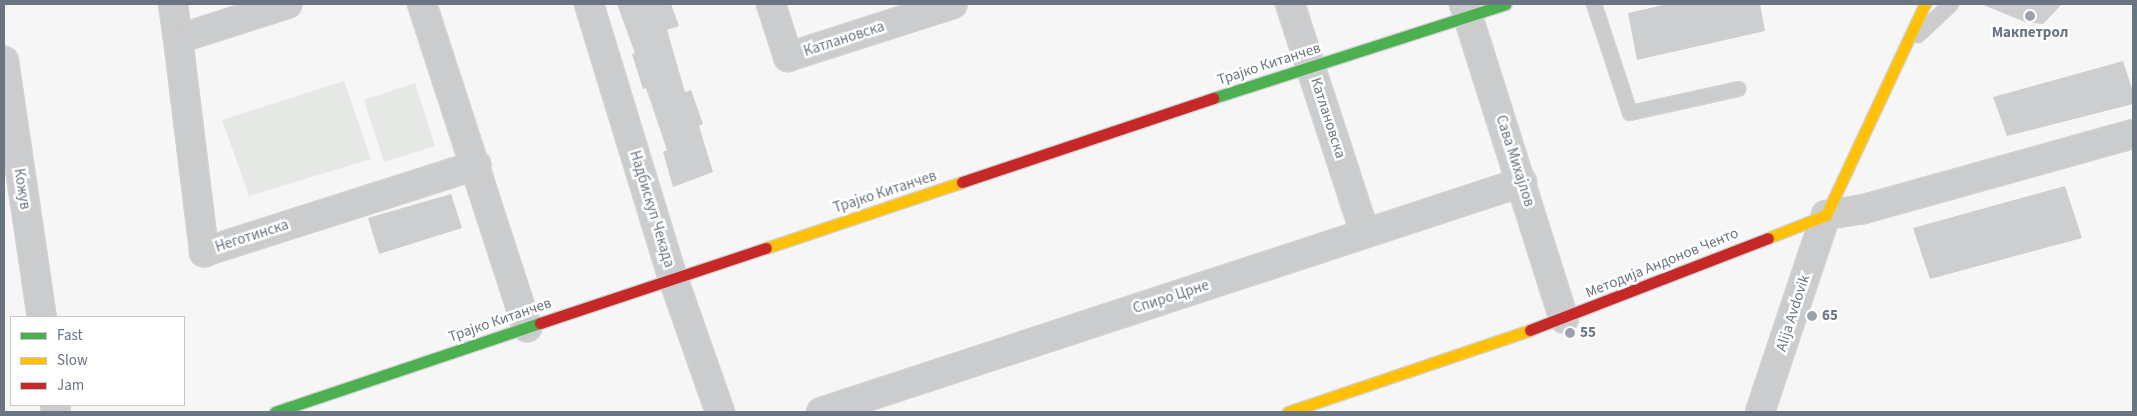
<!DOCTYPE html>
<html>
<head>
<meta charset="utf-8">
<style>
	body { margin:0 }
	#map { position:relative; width:2137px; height:416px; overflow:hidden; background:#f6f6f6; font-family:"Source Sans 3",sans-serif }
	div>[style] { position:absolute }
	.green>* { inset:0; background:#e5e8e4 }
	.building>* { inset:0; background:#cdcecf }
	.roads { filter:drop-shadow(1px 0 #d2d3d3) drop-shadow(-1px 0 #d2d3d3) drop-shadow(0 1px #d2d3d3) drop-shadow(0 -1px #d2d3d3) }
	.lane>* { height:14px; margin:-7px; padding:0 7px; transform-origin:7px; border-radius:7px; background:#cbcccd }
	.street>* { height:28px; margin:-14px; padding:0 14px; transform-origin:14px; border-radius:14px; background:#cbcccd }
	.fast>* { height:11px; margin:-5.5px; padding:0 5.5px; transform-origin:5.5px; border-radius:5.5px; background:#4caf50 }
	.slow>* { height:11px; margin:-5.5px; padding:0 5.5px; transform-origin:5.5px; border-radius:5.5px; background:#ffc107 }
	.jam>* { height:11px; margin:-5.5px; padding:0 5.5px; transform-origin:5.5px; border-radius:5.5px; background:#c62828 }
	.dots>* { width:14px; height:14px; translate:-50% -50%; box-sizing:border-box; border:2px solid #fff; border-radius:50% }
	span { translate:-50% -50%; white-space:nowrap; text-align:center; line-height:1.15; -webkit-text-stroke:5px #fff; paint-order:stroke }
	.poi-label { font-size:15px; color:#6a7582; font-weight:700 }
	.left { translate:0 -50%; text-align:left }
	.street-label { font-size:15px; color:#6a7582 }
	.frame { position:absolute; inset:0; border:5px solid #6a7582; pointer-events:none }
	.legend { position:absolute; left:10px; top:316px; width:175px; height:90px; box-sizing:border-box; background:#fff; border:1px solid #c3c8cd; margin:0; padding:6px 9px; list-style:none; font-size:15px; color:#6a7582 }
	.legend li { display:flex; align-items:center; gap:10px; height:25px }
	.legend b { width:25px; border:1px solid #c3c8cd }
</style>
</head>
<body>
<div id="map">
	<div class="green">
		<i style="clip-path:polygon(344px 81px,371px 159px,249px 196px,222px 120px)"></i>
		<i style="clip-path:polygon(415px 83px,435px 146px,384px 162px,364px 100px)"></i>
	</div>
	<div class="building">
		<i style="clip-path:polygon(617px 4px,671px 4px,679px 26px,667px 30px,685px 92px,691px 90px,703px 124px,699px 126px,713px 172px,673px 187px,663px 152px,667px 150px,646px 88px,643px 89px,632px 54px,635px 53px)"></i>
		<i style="clip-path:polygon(1668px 4px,1760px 4px,1765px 31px,1637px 60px,1628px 13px)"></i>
		<i style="clip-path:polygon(1981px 4px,2062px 4px,2043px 24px,2025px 22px)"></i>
		<i style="clip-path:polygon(2123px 61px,2133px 92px,2133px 104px,2007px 136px,1993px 97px)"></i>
		<i style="clip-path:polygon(2065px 186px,2082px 238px,1930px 279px,1913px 228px)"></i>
		<i style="clip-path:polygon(451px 194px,462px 228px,379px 254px,368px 218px)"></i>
	</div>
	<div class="roads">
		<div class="lane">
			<i style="left:1594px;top:4px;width:115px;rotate:71.7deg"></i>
			<i style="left:1630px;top:113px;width:111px;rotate:-12.5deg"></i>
			<i style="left:1918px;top:35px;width:45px;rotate:-43.2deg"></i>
		</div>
		<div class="street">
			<i style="left:173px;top:4px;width:35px;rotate:82deg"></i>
			<i style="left:178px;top:39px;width:115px;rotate:-17.7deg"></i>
			<i style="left:422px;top:4px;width:340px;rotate:72deg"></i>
			<i style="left:589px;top:4px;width:287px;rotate:73deg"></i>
			<i style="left:673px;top:278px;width:142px;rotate:70.7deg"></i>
			<i style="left:771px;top:4px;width:56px;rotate:72.2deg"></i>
			<i style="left:788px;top:57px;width:173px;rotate:-17.8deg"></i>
			<i style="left:1290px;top:4px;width:241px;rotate:71.9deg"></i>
			<i style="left:1464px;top:4px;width:330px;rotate:72.4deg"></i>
			<i style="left:178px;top:39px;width:215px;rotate:83deg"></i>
			<i style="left:204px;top:252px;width:286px;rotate:-17.7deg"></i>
			<i style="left:4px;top:61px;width:259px;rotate:81.6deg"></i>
			<i style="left:55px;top:405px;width:7px;rotate:82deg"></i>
			<i style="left:821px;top:412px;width:738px;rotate:-18.16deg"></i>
			<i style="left:1760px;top:412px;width:208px;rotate:-71.5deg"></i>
			<i style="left:1826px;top:215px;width:38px;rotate:-9deg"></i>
			<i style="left:1864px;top:209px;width:279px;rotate:-15.6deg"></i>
		</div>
		<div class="fast">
			<i style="left:1213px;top:98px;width:307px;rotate:-17.8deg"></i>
			<i style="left:275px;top:412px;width:280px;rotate:-18.6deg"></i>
		</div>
		<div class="slow">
			<i style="left:1768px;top:238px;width:62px;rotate:-21.6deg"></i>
			<i style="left:1826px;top:215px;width:233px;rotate:-64.9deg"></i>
			<i style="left:766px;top:248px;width:207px;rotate:-18.6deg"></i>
			<i style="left:1288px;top:412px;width:256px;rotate:-18.7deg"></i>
		</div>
		<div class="jam">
			<i style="left:962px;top:182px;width:265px;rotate:-18.5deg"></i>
			<i style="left:540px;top:323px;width:238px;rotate:-18.4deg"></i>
			<i style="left:1530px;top:330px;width:255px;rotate:-21.1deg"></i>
		</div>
	</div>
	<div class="dots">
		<i style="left:2030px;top:16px;background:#9ba2ab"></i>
		<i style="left:1812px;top:316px;background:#9ba2ab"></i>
		<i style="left:1570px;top:333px;background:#9ba2ab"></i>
	</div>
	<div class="poi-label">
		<span style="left:2030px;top:33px">Макпетрол</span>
		<span class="left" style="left:1822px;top:316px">65</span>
		<span class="left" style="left:1580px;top:333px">55</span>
	</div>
	<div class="street-label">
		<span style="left:844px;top:39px;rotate:-18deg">Катлановска</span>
		<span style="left:1269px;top:64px;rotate:-18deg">Трајко Китанчев</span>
		<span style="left:1328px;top:118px;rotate:72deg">Катлановска</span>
		<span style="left:1515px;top:161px;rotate:72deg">Сава Михајлов</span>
		<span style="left:22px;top:189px;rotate:81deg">Кожув</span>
		<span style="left:885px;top:192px;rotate:-18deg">Трајко Китанчев</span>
		<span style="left:652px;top:209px;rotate:73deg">Надбискуп Чекада</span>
		<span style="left:252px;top:236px;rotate:-18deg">Неготинска</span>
		<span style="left:1662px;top:263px;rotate:-22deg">Методија Андонов Ченто</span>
		<span style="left:1171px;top:297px;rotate:-18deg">Спиро Црне</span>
		<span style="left:1793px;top:313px;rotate:-72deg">Alija Avdovik</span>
		<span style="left:500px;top:320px;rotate:-19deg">Трајко Китанчев</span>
	</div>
	<div class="frame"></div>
	<ul class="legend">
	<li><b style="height:6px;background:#4caf50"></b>Fast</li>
	<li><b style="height:6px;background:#ffc107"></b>Slow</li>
	<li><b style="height:6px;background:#c62828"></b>Jam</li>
	</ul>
</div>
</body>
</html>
